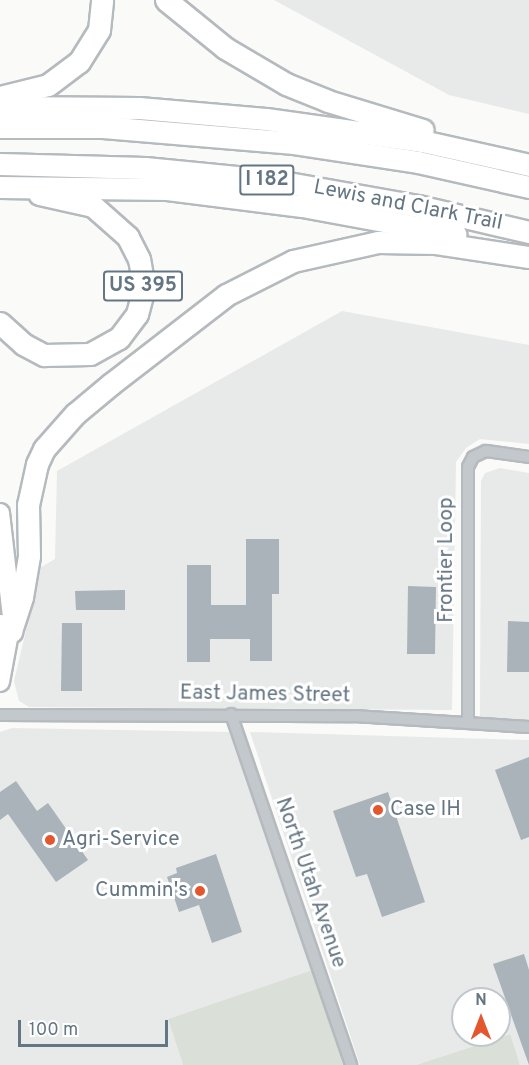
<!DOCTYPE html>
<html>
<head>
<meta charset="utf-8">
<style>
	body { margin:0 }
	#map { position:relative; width:529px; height:1065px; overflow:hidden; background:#fafaf8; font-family:Overpass,sans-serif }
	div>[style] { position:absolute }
	.built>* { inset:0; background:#e8e9e9 }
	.green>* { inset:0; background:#dadfd7 }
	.building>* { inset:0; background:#aab3b9 }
	.roads { filter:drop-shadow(2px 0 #b5babe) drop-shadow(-2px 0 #b5babe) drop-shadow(0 2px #b5babe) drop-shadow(0 -2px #b5babe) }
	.minor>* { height:10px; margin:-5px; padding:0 5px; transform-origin:5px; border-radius:5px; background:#c3c8cc }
	.primary>* { height:18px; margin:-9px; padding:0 9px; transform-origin:9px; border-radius:9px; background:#fff }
	.motorway>* { height:21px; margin:-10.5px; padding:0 10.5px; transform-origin:10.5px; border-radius:10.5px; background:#fff }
	.dots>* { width:16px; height:16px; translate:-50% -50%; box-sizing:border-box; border:3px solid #fff; border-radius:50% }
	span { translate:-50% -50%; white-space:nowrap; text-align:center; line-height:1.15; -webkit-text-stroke:6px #fff; paint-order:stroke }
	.shield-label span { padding:2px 4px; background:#fff; border:2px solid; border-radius:4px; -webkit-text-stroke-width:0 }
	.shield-label { font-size:20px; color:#657683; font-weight:700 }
	.street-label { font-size:21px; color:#657683 }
	.poi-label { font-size:21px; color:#657683 }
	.left { translate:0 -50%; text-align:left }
	.right { translate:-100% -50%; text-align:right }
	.north { position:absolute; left:451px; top:987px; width:60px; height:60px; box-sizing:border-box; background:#fff; border:2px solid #c1c8cd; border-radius:50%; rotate:0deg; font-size:16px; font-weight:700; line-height:24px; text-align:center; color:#657683 }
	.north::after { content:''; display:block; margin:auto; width:21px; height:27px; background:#e4572e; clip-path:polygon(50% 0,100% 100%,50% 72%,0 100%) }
	.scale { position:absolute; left:18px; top:1020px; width:150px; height:27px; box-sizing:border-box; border:3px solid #657683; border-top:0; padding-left:8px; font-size:18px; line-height:21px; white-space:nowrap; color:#657683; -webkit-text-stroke:4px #fff; paint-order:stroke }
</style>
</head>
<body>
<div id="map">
	<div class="built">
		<i style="clip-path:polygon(274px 0,529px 0,529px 114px,449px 95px)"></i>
		<i style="clip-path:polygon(342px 311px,529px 345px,529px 444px,480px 439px,466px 448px,456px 462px,452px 710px,29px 707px,19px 701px,14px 681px,31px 609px,31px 573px,55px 559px,57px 471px)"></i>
		<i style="clip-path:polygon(500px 468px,529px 473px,529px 720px,480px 717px,481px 481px,485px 473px)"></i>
		<i style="clip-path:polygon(12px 728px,229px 732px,312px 970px,168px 1019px,183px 1065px,0 1065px,0 732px)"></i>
		<i style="clip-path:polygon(evenodd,250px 732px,529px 740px,529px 1065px,520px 1065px,509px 1034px,416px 1065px,360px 1065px,250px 732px,463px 999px,499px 999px,499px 1035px,463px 1035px,463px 999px)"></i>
	</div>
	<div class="green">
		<i style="clip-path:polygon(312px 970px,343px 1065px,183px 1065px,168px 1019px)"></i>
		<i style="clip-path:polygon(510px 1034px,520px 1065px,416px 1065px)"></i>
	</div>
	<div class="building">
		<i style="clip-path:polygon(246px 539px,279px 539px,279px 594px,272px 594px,272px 661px,250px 661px,250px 639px,210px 639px,210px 662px,187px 662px,187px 565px,211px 565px,211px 605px,246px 605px)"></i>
		<i style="clip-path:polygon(408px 586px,436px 587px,435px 654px,407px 654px)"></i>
		<i style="clip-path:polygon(125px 590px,125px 610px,76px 610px,75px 591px)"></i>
		<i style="clip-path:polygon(508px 621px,529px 622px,529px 672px,507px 672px)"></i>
		<i style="clip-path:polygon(62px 623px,82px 623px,82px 691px,61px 691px)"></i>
		<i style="clip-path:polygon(529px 757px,529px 837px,521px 840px,495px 770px)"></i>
		<i style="clip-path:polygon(16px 781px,37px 811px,48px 803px,88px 860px,56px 882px,8px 814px,0 820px,0 792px)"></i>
		<i style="clip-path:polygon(388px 792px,425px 902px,382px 917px,367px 874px,356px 877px,333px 811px)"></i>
		<i style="clip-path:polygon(216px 854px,242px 932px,212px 943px,199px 905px,179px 912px,167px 877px,177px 873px,176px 868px)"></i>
		<i style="clip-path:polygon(524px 954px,529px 970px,529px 1065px,493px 964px)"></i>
	</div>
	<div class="roads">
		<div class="minor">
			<i style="left:231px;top:714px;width:371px;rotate:71.1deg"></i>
			<i style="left:0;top:715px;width:354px;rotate:0.2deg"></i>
			<i style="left:354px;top:716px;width:175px;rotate:3.6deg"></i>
			<i style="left:468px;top:723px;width:256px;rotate:-90deg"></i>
			<i style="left:468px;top:467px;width:11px;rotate:-63deg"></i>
			<i style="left:473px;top:457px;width:14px;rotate:-25deg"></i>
			<i style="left:486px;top:451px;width:43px;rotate:7.9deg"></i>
		</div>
		<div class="primary">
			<i style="left:0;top:513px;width:105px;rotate:83.4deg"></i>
			<i style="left:12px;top:617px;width:66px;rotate:100.5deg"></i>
		</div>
		<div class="motorway">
			<i style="left:166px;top:0;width:76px;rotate:39.1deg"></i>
			<i style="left:225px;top:48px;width:71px;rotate:30.5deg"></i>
			<i style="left:286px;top:84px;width:45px;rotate:22deg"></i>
			<i style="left:328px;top:101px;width:99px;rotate:17deg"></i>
			<i style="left:0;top:97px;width:49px;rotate:-14deg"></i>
			<i style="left:48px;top:85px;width:39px;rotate:-37deg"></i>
			<i style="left:79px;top:62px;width:38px;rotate:-58deg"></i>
			<i style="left:99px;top:30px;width:30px;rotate:-84deg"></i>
			<i style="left:0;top:107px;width:139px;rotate:0.4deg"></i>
			<i style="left:139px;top:108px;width:127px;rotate:5deg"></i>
			<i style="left:266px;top:119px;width:158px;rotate:8deg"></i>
			<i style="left:422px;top:141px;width:110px;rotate:12.6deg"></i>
			<i style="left:0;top:127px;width:103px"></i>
			<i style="left:103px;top:127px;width:192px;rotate:4.8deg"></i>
			<i style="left:294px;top:143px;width:125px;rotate:8.7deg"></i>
			<i style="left:418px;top:162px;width:114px;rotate:12.7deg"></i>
			<i style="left:0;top:164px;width:145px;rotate:1.6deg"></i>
			<i style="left:145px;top:168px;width:133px;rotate:5.6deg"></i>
			<i style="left:277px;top:181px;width:143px;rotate:10.1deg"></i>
			<i style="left:418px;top:206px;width:114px;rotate:13.2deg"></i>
			<i style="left:0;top:187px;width:167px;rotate:0.7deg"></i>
			<i style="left:167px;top:189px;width:136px;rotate:7.2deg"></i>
			<i style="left:302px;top:206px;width:156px;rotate:10.4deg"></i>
			<i style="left:0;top:323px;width:31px;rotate:42deg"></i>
			<i style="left:23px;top:344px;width:24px;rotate:28deg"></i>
			<i style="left:44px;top:355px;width:46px;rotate:-1.2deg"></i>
			<i style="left:90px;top:354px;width:33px;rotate:-29deg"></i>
			<i style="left:119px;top:338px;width:30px;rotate:-53deg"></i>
			<i style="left:137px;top:314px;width:28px;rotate:-75deg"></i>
			<i style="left:144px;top:287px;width:28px;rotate:-100deg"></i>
			<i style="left:139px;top:259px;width:25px;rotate:-117deg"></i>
			<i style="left:128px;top:237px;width:47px;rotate:-138.5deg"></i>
			<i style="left:93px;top:206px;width:55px;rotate:-167.5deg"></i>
			<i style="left:0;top:625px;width:13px;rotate:29deg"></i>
			<i style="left:11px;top:631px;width:36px;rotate:-72deg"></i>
			<i style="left:22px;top:597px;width:42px;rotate:-80.3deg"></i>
			<i style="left:29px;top:556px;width:51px;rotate:-91.1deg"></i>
			<i style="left:28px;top:505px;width:42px;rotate:-77.6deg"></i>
			<i style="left:37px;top:464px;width:17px;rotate:-65deg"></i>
			<i style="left:44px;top:449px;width:47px;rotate:-48.5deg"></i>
			<i style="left:75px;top:414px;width:47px;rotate:-39.8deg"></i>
			<i style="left:111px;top:384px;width:145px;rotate:-37.7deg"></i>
			<i style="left:226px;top:295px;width:75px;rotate:-26.9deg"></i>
			<i style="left:293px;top:261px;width:87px;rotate:-12.6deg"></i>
			<i style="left:378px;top:242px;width:58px;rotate:1deg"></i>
			<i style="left:436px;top:243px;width:94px;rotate:8.6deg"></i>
		</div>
	</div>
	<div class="dots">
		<i style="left:378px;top:810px;background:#e4572e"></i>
		<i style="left:50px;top:840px;background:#e4572e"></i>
		<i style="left:200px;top:891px;background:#e4572e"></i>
	</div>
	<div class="shield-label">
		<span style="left:267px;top:180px">I 182</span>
		<span style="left:143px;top:286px">US 395</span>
	</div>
	<div class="street-label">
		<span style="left:408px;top:206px;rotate:11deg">Lewis and Clark Trail</span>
		<span style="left:447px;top:560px;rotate:-90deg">Frontier Loop</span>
		<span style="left:265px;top:695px;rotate:1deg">East James Street</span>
		<span style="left:310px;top:883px;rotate:71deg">North Utah Avenue</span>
	</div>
	<div class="poi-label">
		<span class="left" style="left:390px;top:810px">Case IH</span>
		<span class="left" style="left:62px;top:840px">Agri-Service</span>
		<span class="right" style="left:188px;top:891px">Cummin's</span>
	</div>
	<div class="north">N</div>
	<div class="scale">100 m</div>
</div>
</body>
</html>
